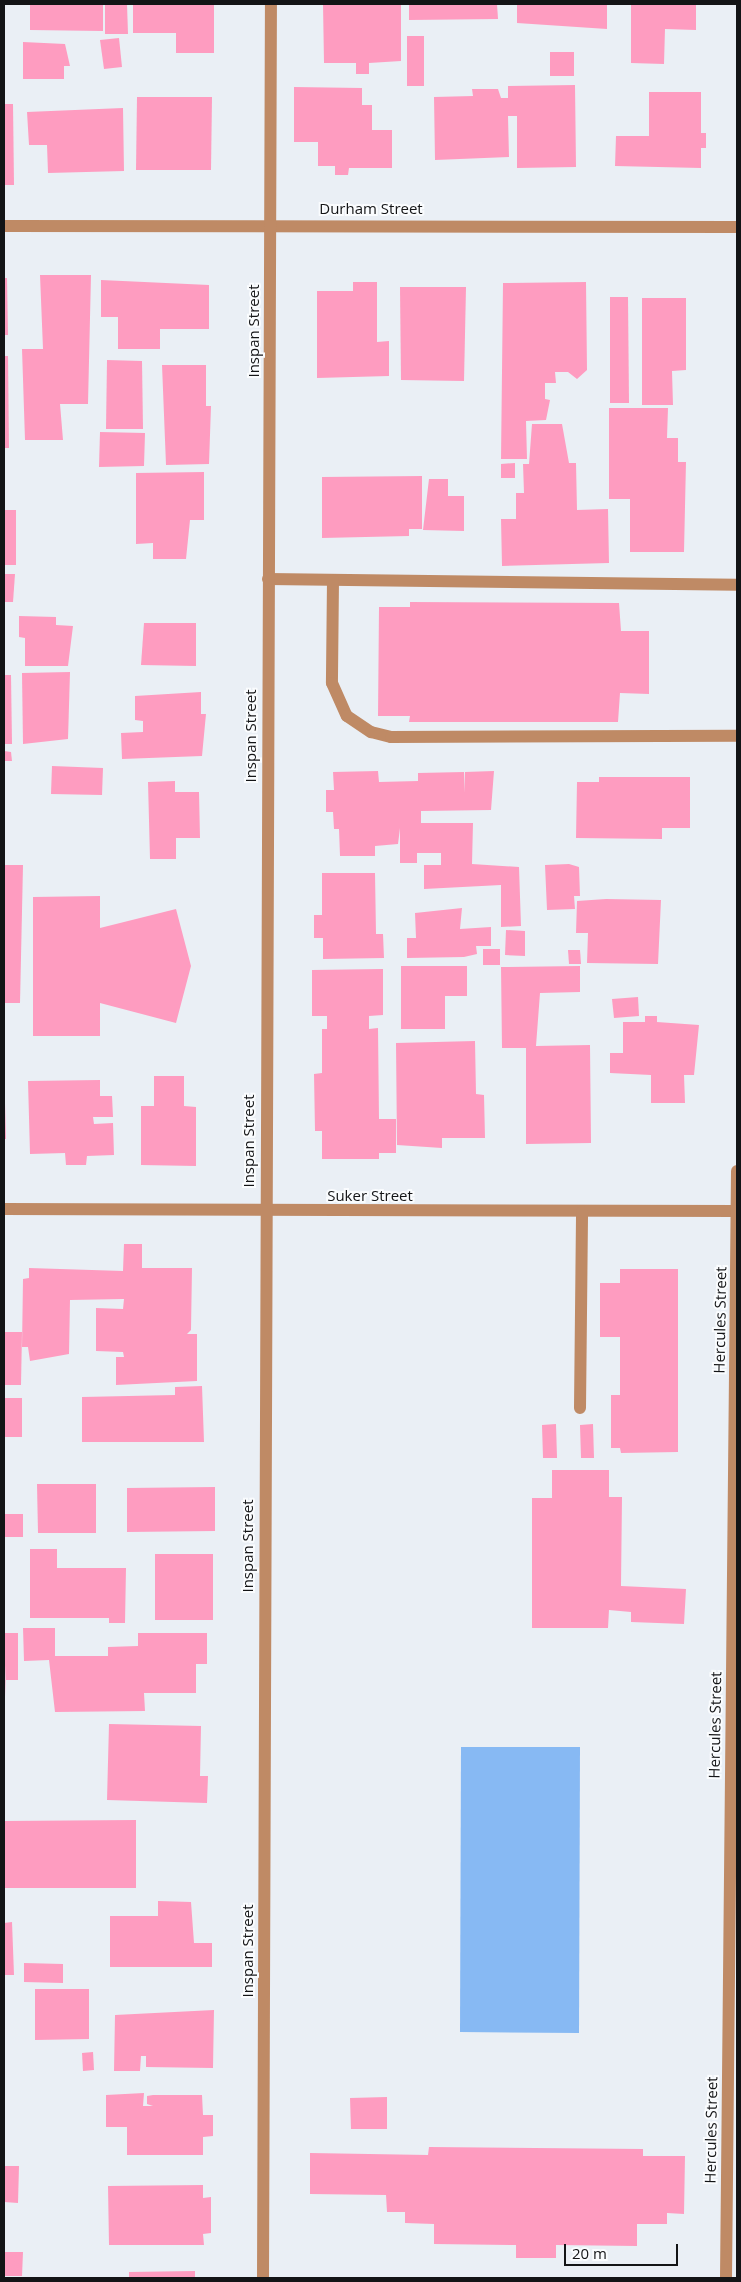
<!DOCTYPE html>
<html>
<head>
<meta charset="utf-8">
<style>
	body { margin:0 }
	#map { position:relative; width:741px; height:2282px; overflow:hidden; background:#eaeff5; font-family:"Open Sans",sans-serif }
	div>[style] { position:absolute }
	.water>* { inset:0; background:#87b9f3 }
	.building>* { inset:0; background:#fe9cc0 }
	.minor>* { height:12px; margin:-6px; padding:0 6px; transform-origin:6px; border-radius:6px; background:#bf8a65 }
	span { translate:-50% -50%; white-space:nowrap; text-align:center; line-height:1.15; -webkit-text-stroke:4px #fafcfe; paint-order:stroke }
	.street-label { font-size:15px; color:#131416 }
	.frame { position:absolute; inset:0; border:5px solid #131416; pointer-events:none }
	.scale { position:absolute; left:564px; top:2244px; width:114px; height:22px; box-sizing:border-box; border:2px solid #131416; border-top:0; padding-left:6px; font-size:15px; line-height:18px; white-space:nowrap; color:#131416; -webkit-text-stroke:4px #fafcfe; paint-order:stroke }
</style>
</head>
<body>
<div id="map">
	<div class="water">
		<i style="clip-path:polygon(461px 1747px,580px 1747px,579px 2033px,460px 2032px)"></i>
	</div>
	<div class="building">
		<i style="clip-path:polygon(30px 4px,103px 4px,103px 31px,30px 30px)"></i>
		<i style="clip-path:polygon(105px 4px,127px 4px,128px 34px,105px 34px)"></i>
		<i style="clip-path:polygon(133px 4px,214px 4px,214px 53px,176px 53px,176px 33px,133px 33px)"></i>
		<i style="clip-path:polygon(323px 4px,401px 4px,401px 61px,369px 63px,369px 74px,356px 74px,356px 63px,324px 63px)"></i>
		<i style="clip-path:polygon(409px 4px,497px 4px,498px 19px,409px 20px)"></i>
		<i style="clip-path:polygon(517px 4px,607px 4px,607px 29px,517px 23px)"></i>
		<i style="clip-path:polygon(631px 4px,696px 4px,696px 30px,665px 29px,664px 64px,631px 63px)"></i>
		<i style="clip-path:polygon(407px 36px,424px 36px,424px 86px,407px 86px)"></i>
		<i style="clip-path:polygon(119px 38px,122px 67px,104px 69px,100px 40px)"></i>
		<i style="clip-path:polygon(23px 42px,65px 44px,70px 66px,64px 66px,64px 79px,23px 79px)"></i>
		<i style="clip-path:polygon(550px 52px,574px 52px,574px 76px,550px 76px)"></i>
		<i style="clip-path:polygon(575px 85px,576px 167px,517px 168px,517px 116px,508px 116px,509px 157px,435px 160px,434px 97px,473px 96px,472px 89px,498px 89px,501px 98px,508px 98px,508px 86px)"></i>
		<i style="clip-path:polygon(294px 87px,362px 88px,362px 105px,372px 105px,372px 130px,392px 130px,392px 168px,349px 168px,348px 175px,335px 175px,335px 166px,318px 166px,318px 142px,294px 142px)"></i>
		<i style="clip-path:polygon(649px 92px,701px 92px,701px 133px,706px 133px,706px 148px,701px 148px,701px 168px,615px 166px,616px 136px,649px 136px)"></i>
		<i style="clip-path:polygon(137px 97px,212px 97px,211px 170px,136px 170px)"></i>
		<i style="clip-path:polygon(4px 104px,13px 104px,14px 185px,4px 185px)"></i>
		<i style="clip-path:polygon(123px 108px,124px 171px,48px 173px,47px 145px,29px 145px,27px 112px)"></i>
		<i style="clip-path:polygon(40px 275px,91px 275px,88px 404px,60px 404px,63px 440px,25px 440px,22px 349px,43px 349px)"></i>
		<i style="clip-path:polygon(4px 278px,7px 278px,8px 335px,4px 335px)"></i>
		<i style="clip-path:polygon(101px 280px,209px 285px,209px 329px,160px 329px,160px 349px,118px 349px,118px 317px,101px 317px)"></i>
		<i style="clip-path:polygon(353px 282px,377px 282px,377px 342px,389px 341px,389px 376px,317px 378px,317px 291px,353px 291px)"></i>
		<i style="clip-path:polygon(586px 282px,587px 370px,577px 379px,568px 372px,555px 372px,556px 383px,545px 383px,545px 399px,550px 400px,546px 420px,526px 421px,527px 459px,501px 459px,503px 283px)"></i>
		<i style="clip-path:polygon(400px 287px,466px 287px,464px 381px,401px 380px)"></i>
		<i style="clip-path:polygon(610px 297px,628px 297px,629px 403px,610px 403px)"></i>
		<i style="clip-path:polygon(642px 298px,686px 298px,686px 370px,672px 371px,673px 405px,642px 405px)"></i>
		<i style="clip-path:polygon(4px 356px,8px 356px,9px 448px,4px 448px)"></i>
		<i style="clip-path:polygon(107px 360px,142px 361px,143px 429px,106px 429px)"></i>
		<i style="clip-path:polygon(162px 365px,206px 365px,206px 406px,211px 406px,209px 464px,166px 465px)"></i>
		<i style="clip-path:polygon(609px 408px,668px 408px,667px 438px,678px 438px,678px 462px,686px 462px,684px 552px,630px 552px,630px 499px,609px 499px)"></i>
		<i style="clip-path:polygon(532px 424px,562px 424px,569px 463px,576px 463px,577px 510px,608px 509px,609px 563px,502px 566px,501px 519px,516px 519px,516px 493px,524px 493px,523px 464px,529px 464px)"></i>
		<i style="clip-path:polygon(100px 432px,145px 433px,144px 466px,99px 467px)"></i>
		<i style="clip-path:polygon(515px 463px,515px 478px,501px 478px,501px 464px)"></i>
		<i style="clip-path:polygon(204px 472px,204px 520px,190px 520px,186px 559px,153px 559px,153px 543px,136px 544px,136px 473px)"></i>
		<i style="clip-path:polygon(422px 476px,422px 529px,409px 529px,409px 536px,322px 538px,322px 477px)"></i>
		<i style="clip-path:polygon(429px 479px,448px 479px,448px 496px,464px 496px,464px 531px,423px 530px)"></i>
		<i style="clip-path:polygon(4px 510px,16px 510px,16px 565px,4px 565px)"></i>
		<i style="clip-path:polygon(4px 574px,15px 574px,13px 602px,4px 602px)"></i>
		<i style="clip-path:polygon(410px 602px,619px 603px,621px 631px,649px 631px,649px 694px,620px 693px,618px 722px,409px 722px,410px 716px,378px 716px,379px 607px,410px 607px)"></i>
		<i style="clip-path:polygon(19px 616px,56px 617px,56px 625px,73px 626px,68px 666px,25px 666px,25px 638px,19px 637px)"></i>
		<i style="clip-path:polygon(144px 623px,196px 623px,196px 666px,141px 665px)"></i>
		<i style="clip-path:polygon(70px 672px,68px 739px,23px 744px,22px 673px)"></i>
		<i style="clip-path:polygon(4px 675px,11px 675px,12px 744px,4px 744px)"></i>
		<i style="clip-path:polygon(201px 692px,201px 714px,206px 714px,202px 756px,122px 759px,121px 733px,143px 732px,143px 721px,135px 720px,135px 696px)"></i>
		<i style="clip-path:polygon(4px 751px,11px 752px,12px 761px,4px 761px)"></i>
		<i style="clip-path:polygon(52px 766px,103px 768px,102px 795px,51px 794px)"></i>
		<i style="clip-path:polygon(378px 771px,379px 782px,418px 781px,418px 773px,464px 772px,464px 793px,465px 772px,494px 771px,491px 810px,421px 811px,421px 823px,473px 823px,472px 864px,519px 867px,521px 926px,501px 927px,501px 885px,424px 889px,424px 865px,441px 865px,441px 853px,417px 853px,417px 863px,400px 863px,400px 828px,398px 844px,375px 846px,375px 856px,340px 856px,339px 829px,334px 829px,333px 812px,326px 812px,326px 790px,334px 790px,333px 772px)"></i>
		<i style="clip-path:polygon(599px 777px,690px 777px,690px 828px,662px 828px,662px 839px,576px 838px,577px 782px,599px 782px)"></i>
		<i style="clip-path:polygon(175px 781px,175px 792px,199px 792px,200px 838px,176px 838px,176px 859px,150px 859px,148px 782px)"></i>
		<i style="clip-path:polygon(569px 864px,579px 867px,580px 896px,574px 896px,575px 909px,547px 910px,545px 865px)"></i>
		<i style="clip-path:polygon(4px 865px,23px 865px,20px 1003px,4px 1003px)"></i>
		<i style="clip-path:polygon(322px 873px,375px 873px,376px 934px,383px 934px,384px 958px,323px 959px,323px 938px,314px 938px,314px 915px,322px 915px)"></i>
		<i style="clip-path:polygon(100px 896px,100px 928px,176px 909px,191px 966px,176px 1023px,100px 1003px,100px 1036px,33px 1036px,33px 897px)"></i>
		<i style="clip-path:polygon(606px 899px,661px 900px,658px 964px,587px 963px,588px 933px,576px 933px,577px 901px)"></i>
		<i style="clip-path:polygon(462px 908px,460px 929px,491px 927px,491px 946px,476px 946px,477px 954px,464px 957px,407px 958px,407px 938px,416px 938px,415px 913px)"></i>
		<i style="clip-path:polygon(506px 930px,525px 931px,525px 956px,505px 955px)"></i>
		<i style="clip-path:polygon(483px 949px,500px 949px,500px 965px,483px 965px)"></i>
		<i style="clip-path:polygon(568px 950px,580px 950px,581px 964px,569px 964px)"></i>
		<i style="clip-path:polygon(401px 966px,467px 966px,467px 996px,445px 996px,445px 1029px,401px 1029px)"></i>
		<i style="clip-path:polygon(580px 966px,580px 992px,540px 993px,536px 1046px,590px 1045px,591px 1143px,526px 1144px,526px 1048px,502px 1048px,501px 967px)"></i>
		<i style="clip-path:polygon(383px 969px,383px 1015px,369px 1016px,369px 1029px,378px 1028px,379px 1119px,396px 1119px,396px 1153px,379px 1153px,379px 1159px,322px 1159px,322px 1131px,315px 1131px,314px 1074px,322px 1073px,322px 1029px,327px 1029px,327px 1016px,312px 1016px,312px 970px)"></i>
		<i style="clip-path:polygon(638px 997px,639px 1016px,614px 1018px,612px 999px)"></i>
		<i style="clip-path:polygon(645px 1016px,657px 1016px,657px 1022px,699px 1025px,694px 1075px,684px 1075px,685px 1103px,651px 1103px,651px 1075px,610px 1073px,610px 1053px,623px 1053px,623px 1022px,645px 1022px)"></i>
		<i style="clip-path:polygon(475px 1041px,476px 1094px,484px 1095px,485px 1138px,442px 1138px,442px 1148px,397px 1145px,396px 1043px)"></i>
		<i style="clip-path:polygon(154px 1076px,184px 1076px,184px 1106px,196px 1107px,196px 1166px,141px 1165px,141px 1106px,154px 1106px)"></i>
		<i style="clip-path:polygon(100px 1080px,100px 1096px,112px 1096px,113px 1117px,93px 1117px,94px 1124px,113px 1123px,114px 1155px,87px 1156px,86px 1165px,66px 1165px,65px 1153px,30px 1154px,28px 1081px)"></i>
		<i style="clip-path:polygon(4px 1103px,5px 1103px,6px 1139px,4px 1139px)"></i>
		<i style="clip-path:polygon(124px 1244px,142px 1244px,142px 1268px,192px 1268px,191px 1330px,187px 1334px,197px 1334px,197px 1381px,116px 1385px,116px 1357px,124px 1357px,123px 1352px,96px 1351px,96px 1308px,123px 1309px,124px 1299px,70px 1300px,69px 1354px,30px 1361px,28px 1347px,22px 1347px,23px 1279px,29px 1278px,29px 1268px,123px 1271px)"></i>
		<i style="clip-path:polygon(620px 1269px,678px 1269px,678px 1452px,621px 1453px,620px 1448px,611px 1448px,611px 1395px,620px 1395px,620px 1337px,600px 1337px,600px 1283px,620px 1283px)"></i>
		<i style="clip-path:polygon(4px 1332px,22px 1332px,21px 1385px,4px 1385px)"></i>
		<i style="clip-path:polygon(202px 1386px,204px 1442px,82px 1442px,82px 1397px,175px 1395px,175px 1387px)"></i>
		<i style="clip-path:polygon(4px 1398px,22px 1398px,22px 1437px,4px 1437px)"></i>
		<i style="clip-path:polygon(556px 1424px,557px 1458px,543px 1458px,542px 1425px)"></i>
		<i style="clip-path:polygon(593px 1424px,594px 1458px,581px 1458px,580px 1425px)"></i>
		<i style="clip-path:polygon(552px 1470px,609px 1470px,609px 1497px,622px 1497px,621px 1586px,686px 1589px,684px 1624px,631px 1622px,631px 1612px,609px 1610px,608px 1628px,532px 1628px,532px 1498px,552px 1498px)"></i>
		<i style="clip-path:polygon(37px 1484px,96px 1484px,96px 1533px,38px 1533px)"></i>
		<i style="clip-path:polygon(215px 1487px,215px 1531px,127px 1532px,127px 1488px)"></i>
		<i style="clip-path:polygon(4px 1514px,23px 1514px,23px 1537px,4px 1537px)"></i>
		<i style="clip-path:polygon(30px 1549px,57px 1549px,57px 1568px,126px 1568px,125px 1623px,109px 1623px,109px 1618px,30px 1618px)"></i>
		<i style="clip-path:polygon(155px 1554px,213px 1554px,213px 1620px,155px 1620px)"></i>
		<i style="clip-path:polygon(23px 1628px,55px 1628px,55px 1656px,108px 1656px,108px 1647px,138px 1646px,138px 1633px,207px 1633px,207px 1664px,196px 1664px,196px 1693px,144px 1693px,145px 1711px,55px 1712px,49px 1660px,24px 1661px)"></i>
		<i style="clip-path:polygon(4px 1633px,18px 1633px,18px 1680px,6px 1680px,6px 1697px)"></i>
		<i style="clip-path:polygon(109px 1724px,201px 1726px,200px 1776px,208px 1776px,207px 1803px,107px 1800px)"></i>
		<i style="clip-path:polygon(136px 1820px,136px 1888px,4px 1888px,4px 1821px)"></i>
		<i style="clip-path:polygon(158px 1901px,191px 1902px,194px 1943px,212px 1943px,212px 1967px,110px 1967px,110px 1916px,158px 1916px)"></i>
		<i style="clip-path:polygon(12px 1922px,14px 1975px,4px 1975px,4px 1923px)"></i>
		<i style="clip-path:polygon(24px 1963px,63px 1964px,63px 1983px,24px 1982px)"></i>
		<i style="clip-path:polygon(35px 1989px,89px 1989px,89px 2039px,35px 2040px)"></i>
		<i style="clip-path:polygon(214px 2010px,213px 2068px,146px 2067px,146px 2056px,141px 2056px,140px 2071px,114px 2071px,115px 2015px)"></i>
		<i style="clip-path:polygon(93px 2052px,94px 2070px,83px 2071px,82px 2053px)"></i>
		<i style="clip-path:polygon(144px 2093px,143px 2106px,153px 2106px,147px 2104px,147px 2096px,153px 2095px,202px 2095px,203px 2115px,213px 2115px,213px 2136px,203px 2137px,203px 2155px,127px 2155px,127px 2127px,106px 2127px,106px 2095px)"></i>
		<i style="clip-path:polygon(387px 2097px,387px 2129px,351px 2129px,350px 2098px)"></i>
		<i style="clip-path:polygon(429px 2147px,643px 2149px,643px 2156px,685px 2156px,684px 2214px,667px 2213px,667px 2224px,637px 2224px,637px 2246px,556px 2245px,556px 2258px,516px 2258px,516px 2245px,434px 2244px,434px 2224px,405px 2223px,405px 2212px,387px 2212px,386px 2195px,310px 2194px,310px 2153px,428px 2155px)"></i>
		<i style="clip-path:polygon(4px 2166px,19px 2166px,18px 2203px,4px 2202px)"></i>
		<i style="clip-path:polygon(203px 2185px,203px 2198px,211px 2197px,211px 2233px,203px 2234px,204px 2245px,109px 2245px,108px 2186px)"></i>
		<i style="clip-path:polygon(4px 2252px,23px 2252px,22px 2276px,5px 2276px)"></i>
		<i style="clip-path:polygon(195px 2271px,195px 2278px,129px 2278px,129px 2272px)"></i>
	</div>
	<div class="minor">
		<i style="left:4px;top:226px;width:733px;rotate:0.08deg"></i>
		<i style="left:268px;top:579px;width:469px;rotate:0.7deg"></i>
		<i style="left:333px;top:580px;width:103px;rotate:90.6deg"></i>
		<i style="left:332px;top:683px;width:36px;rotate:66deg"></i>
		<i style="left:347px;top:716px;width:29px;rotate:34deg"></i>
		<i style="left:371px;top:732px;width:21px;rotate:14deg"></i>
		<i style="left:391px;top:737px;width:346px;rotate:-0.2deg"></i>
		<i style="left:4px;top:1209px;width:733px;rotate:0.16deg"></i>
		<i style="left:580px;top:1408px;width:196px;rotate:-89.4deg"></i>
		<i style="left:263px;top:2278px;width:2274px;rotate:-89.8deg"></i>
		<i style="left:726px;top:2278px;width:1107px;rotate:-89.43deg"></i>
	</div>
	<div class="street-label">
		<span style="left:371px;top:209px">Durham Street</span>
		<span style="left:254px;top:331px;rotate:-90deg">Inspan Street</span>
		<span style="left:251px;top:736px;rotate:-90deg">Inspan Street</span>
		<span style="left:249px;top:1141px;rotate:-90deg">Inspan Street</span>
		<span style="left:370px;top:1196px">Suker Street</span>
		<span style="left:720px;top:1320px;rotate:-89deg">Hercules Street</span>
		<span style="left:248px;top:1546px;rotate:-90deg">Inspan Street</span>
		<span style="left:715px;top:1725px;rotate:-89deg">Hercules Street</span>
		<span style="left:248px;top:1951px;rotate:-90deg">Inspan Street</span>
		<span style="left:711px;top:2130px;rotate:-89deg">Hercules Street</span>
	</div>
	<div class="frame"></div>
	<div class="scale">20 m</div>
</div>
</body>
</html>
